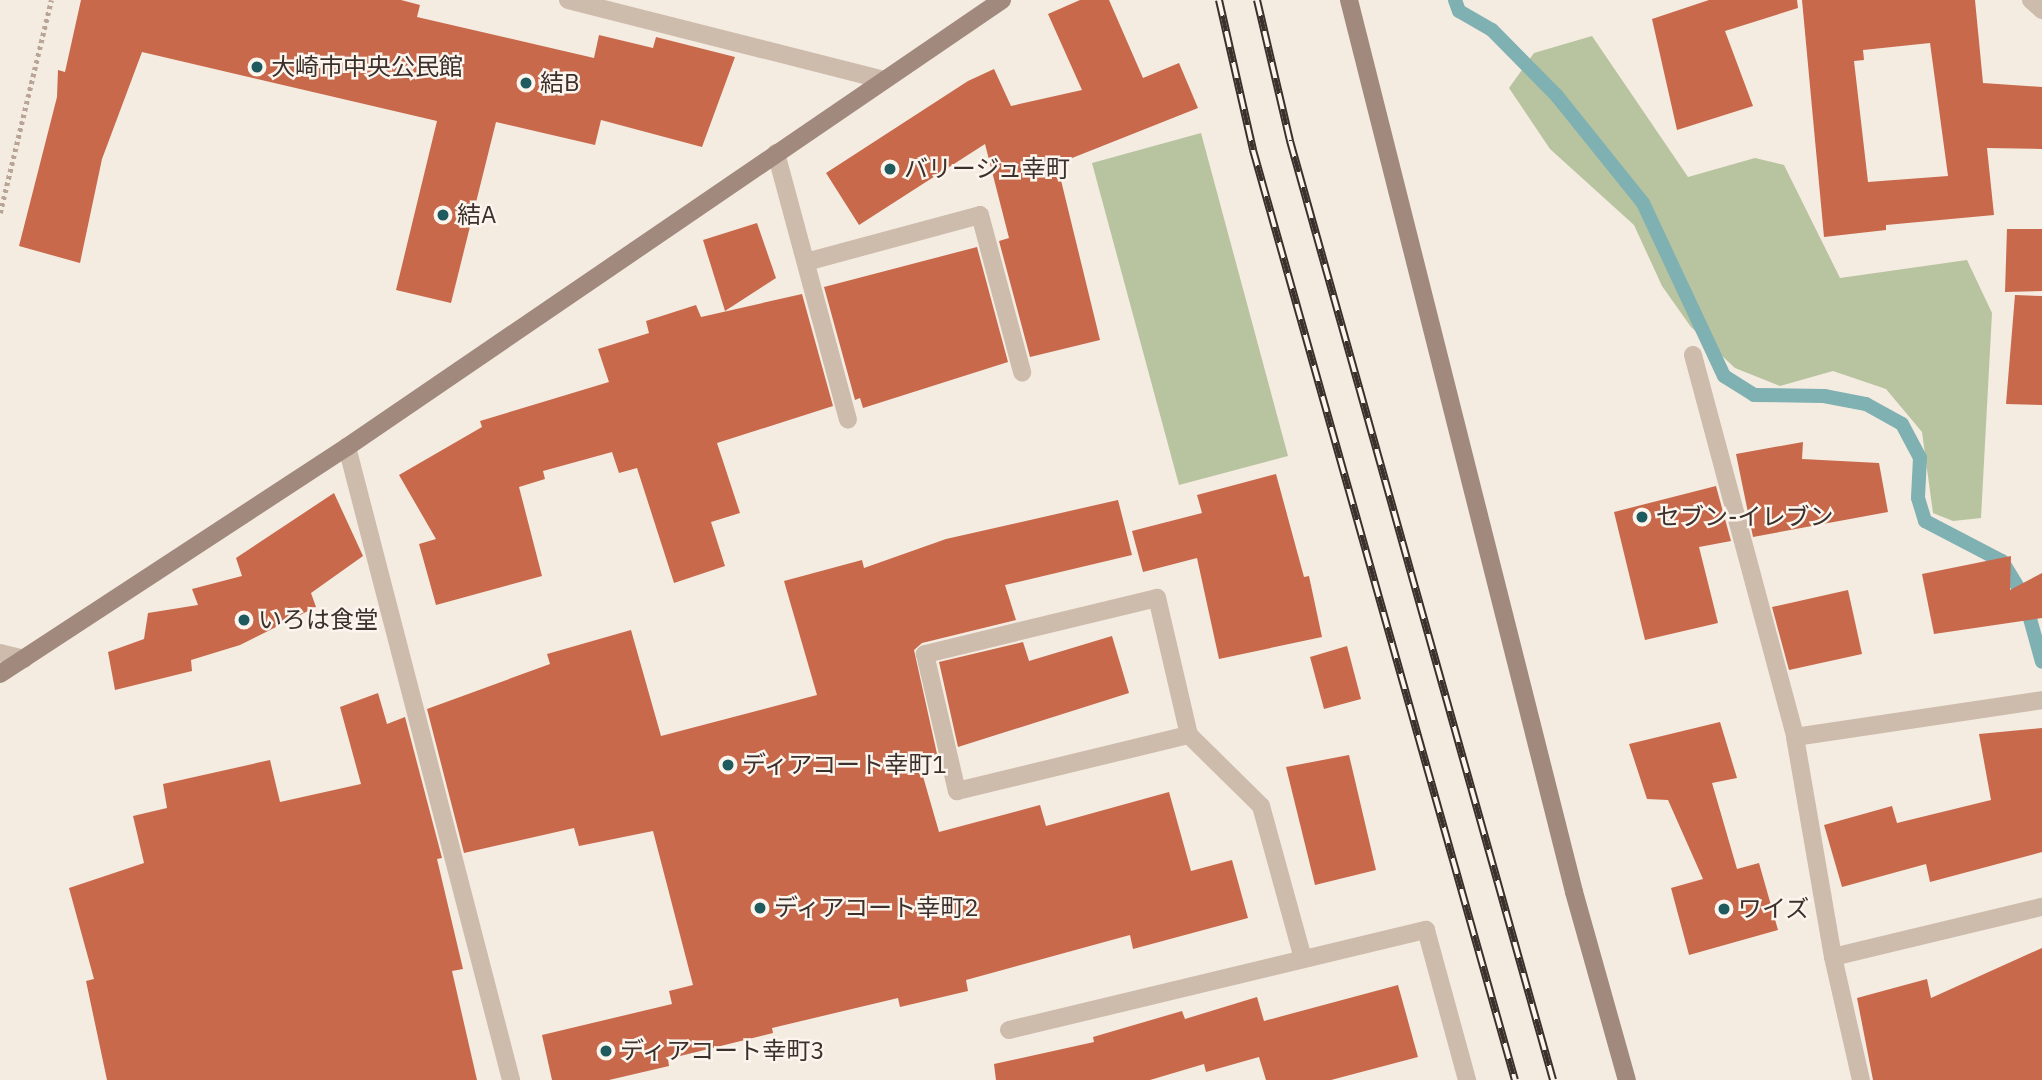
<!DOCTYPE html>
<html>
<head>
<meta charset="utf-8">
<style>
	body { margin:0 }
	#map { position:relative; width:2042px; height:1080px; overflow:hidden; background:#f4ebe1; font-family:"IBM Plex Sans","Noto Sans JP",sans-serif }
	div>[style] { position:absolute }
	.green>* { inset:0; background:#b8c4a0 }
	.stream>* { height:14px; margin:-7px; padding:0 7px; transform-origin:7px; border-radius:7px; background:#7fb0b2 }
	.building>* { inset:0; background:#c8694b }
	.path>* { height:4.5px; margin-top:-2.25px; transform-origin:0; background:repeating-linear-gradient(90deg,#b9a596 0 3.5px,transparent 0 7px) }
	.street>* { height:18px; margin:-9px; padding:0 9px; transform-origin:9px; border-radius:9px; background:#cdbbac }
	.secondary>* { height:18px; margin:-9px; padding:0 9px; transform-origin:9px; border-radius:9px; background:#a18a7d }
	.rail>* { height:8px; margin-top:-4px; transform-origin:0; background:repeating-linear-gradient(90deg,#fbf5ee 0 16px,#3b302b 0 32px); box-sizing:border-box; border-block:2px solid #3b302b }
	.dots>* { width:19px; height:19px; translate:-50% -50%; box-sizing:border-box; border:4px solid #fbf5ee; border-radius:50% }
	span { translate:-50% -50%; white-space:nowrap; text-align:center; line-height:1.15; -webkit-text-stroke:5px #fbf5ee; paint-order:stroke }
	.poi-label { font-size:24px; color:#3b302b }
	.left { translate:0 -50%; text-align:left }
</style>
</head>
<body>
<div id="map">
	<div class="green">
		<i style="clip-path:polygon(1592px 36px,1688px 177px,1755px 158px,1784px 165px,1840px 278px,1967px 260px,1992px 313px,1981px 518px,1953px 521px,1933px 513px,1922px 432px,1886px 389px,1833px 371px,1780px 386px,1735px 368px,1691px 327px,1662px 286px,1634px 225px,1550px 149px,1509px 88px,1534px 53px)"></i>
		<i style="clip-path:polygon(1201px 133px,1288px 456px,1179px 485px,1092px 163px)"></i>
	</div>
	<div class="stream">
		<i style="left:1455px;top:0;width:12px;rotate:70deg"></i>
		<i style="left:1459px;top:11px;width:38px;rotate:30deg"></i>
		<i style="left:1492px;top:30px;width:93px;rotate:45.4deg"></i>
		<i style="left:1557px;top:96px;width:137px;rotate:51.2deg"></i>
		<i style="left:1643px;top:203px;width:191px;rotate:64.9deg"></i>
		<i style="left:1724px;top:376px;width:36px;rotate:32deg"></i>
		<i style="left:1754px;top:395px;width:70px;rotate:0.8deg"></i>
		<i style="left:1824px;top:396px;width:43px;rotate:10.8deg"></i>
		<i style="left:1866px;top:404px;width:41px;rotate:29.1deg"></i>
		<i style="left:1902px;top:424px;width:38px;rotate:62deg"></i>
		<i style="left:1920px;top:458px;width:40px;rotate:92.9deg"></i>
		<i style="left:1918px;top:498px;width:24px;rotate:73deg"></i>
		<i style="left:1925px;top:521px;width:87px;rotate:27.5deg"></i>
		<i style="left:2002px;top:561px;width:42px;rotate:58.6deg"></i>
		<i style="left:2024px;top:597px;width:67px;rotate:74.5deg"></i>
	</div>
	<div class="building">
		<i style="clip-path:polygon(81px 0,401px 0,420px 5px,417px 17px,594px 58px,599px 35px,653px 48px,656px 37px,735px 57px,702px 147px,601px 120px,595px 145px,496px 122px,451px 303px,396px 290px,437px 121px,142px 52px,102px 159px,80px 263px,19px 246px,57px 97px,58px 70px,65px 72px)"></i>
		<i style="clip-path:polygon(1080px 0,1109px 0,1143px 78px,1179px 63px,1198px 108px,1057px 164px,1100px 340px,1030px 357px,999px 241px,1009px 238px,985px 144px,859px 225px,826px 173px,968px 81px,994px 69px,1011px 106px,1082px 90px,1048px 14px)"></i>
		<i style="clip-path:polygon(1709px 0,1797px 0,1798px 8px,1725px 31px,1753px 106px,1677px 130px,1652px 19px)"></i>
		<i style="clip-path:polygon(evenodd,1802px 0,1975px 0,1983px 83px,2042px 87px,2042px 149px,1987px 148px,1994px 215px,1886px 225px,1886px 230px,1824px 237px,1802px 0,1930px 43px,1948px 176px,1868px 182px,1854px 61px,1864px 60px,1863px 50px,1930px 43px)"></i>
		<i style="clip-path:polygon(757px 223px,776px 278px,725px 311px,703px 240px)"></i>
		<i style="clip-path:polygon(2007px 229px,2042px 229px,2042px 291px,2005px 292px)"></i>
		<i style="clip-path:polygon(977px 247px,1008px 362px,863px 408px,860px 398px,855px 400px,824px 287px)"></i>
		<i style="clip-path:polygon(802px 294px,833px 406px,717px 443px,740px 513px,711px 522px,725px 566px,674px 583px,637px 468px,619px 473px,612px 452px,543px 471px,545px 479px,519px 487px,542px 576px,436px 605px,419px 544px,436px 539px,399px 475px,482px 427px,480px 421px,609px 382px,598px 349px,649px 333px,646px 321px,696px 305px,701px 317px)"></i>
		<i style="clip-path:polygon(2015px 295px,2042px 296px,2042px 405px,2006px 404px)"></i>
		<i style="clip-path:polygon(1803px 442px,1802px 459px,1879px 463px,1888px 512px,1753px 537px,1736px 454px)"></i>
		<i style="clip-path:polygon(1276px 474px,1304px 577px,1309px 576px,1322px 637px,1219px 659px,1197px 558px,1143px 572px,1132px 531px,1202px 513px,1197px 495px)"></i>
		<i style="clip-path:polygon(1716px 486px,1731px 541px,1699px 547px,1718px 623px,1645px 640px,1614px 512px)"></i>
		<i style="clip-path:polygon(334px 493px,363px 556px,311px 593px,316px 607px,240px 645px,191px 660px,192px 671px,115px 690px,108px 652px,144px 639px,148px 613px,198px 605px,192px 589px,242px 576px,236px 558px)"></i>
		<i style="clip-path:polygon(1118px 500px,1132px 555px,1005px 585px,1016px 620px,922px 643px,914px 650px,937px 754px,918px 759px,939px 832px,1040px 805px,1046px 826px,1169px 792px,1191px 871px,1232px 860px,1248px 918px,1133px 949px,1130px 935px,966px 980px,968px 991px,900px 1007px,898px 998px,772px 1028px,773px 1033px,668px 1059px,669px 1066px,609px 1080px,552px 1080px,542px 1035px,672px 1004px,669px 991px,693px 985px,653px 831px,579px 846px,574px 828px,464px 853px,427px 709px,550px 664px,547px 654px,631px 630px,661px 736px,817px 695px,784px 581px,862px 560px,864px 568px,946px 539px)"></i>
		<i style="clip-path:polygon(2011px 556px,2010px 590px,2042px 573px,2042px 618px,1934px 634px,1922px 574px)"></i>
		<i style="clip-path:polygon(1848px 590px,1862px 654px,1789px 670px,1772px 607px)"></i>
		<i style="clip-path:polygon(1112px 636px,1129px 693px,958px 747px,939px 662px,1023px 642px,1029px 661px)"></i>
		<i style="clip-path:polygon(1347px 646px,1361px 699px,1324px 709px,1310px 657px)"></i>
		<i style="clip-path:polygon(378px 693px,387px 724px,405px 717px,442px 858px,437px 859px,463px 969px,452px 971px,477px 1080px,107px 1080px,86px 981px,94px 979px,69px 888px,144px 863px,133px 816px,167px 808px,163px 784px,270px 760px,280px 802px,361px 784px,340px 707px)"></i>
		<i style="clip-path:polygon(1720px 722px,1737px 778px,1712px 783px,1737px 869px,1759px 863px,1778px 930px,1689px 955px,1671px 888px,1703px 879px,1668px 800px,1647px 799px,1629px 744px)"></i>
		<i style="clip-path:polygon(2042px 728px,2042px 852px,1930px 882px,1926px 864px,1842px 887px,1824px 825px,1892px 806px,1897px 823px,1991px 800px,1979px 734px)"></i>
		<i style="clip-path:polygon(1349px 755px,1376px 870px,1315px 885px,1286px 767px)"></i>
		<i style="clip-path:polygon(2042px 948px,2042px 1080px,1873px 1080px,1857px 998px,1927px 979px,1931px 998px)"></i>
		<i style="clip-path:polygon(1398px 985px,1418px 1057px,1331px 1080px,1266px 1080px,1259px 1057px,1206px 1072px,1204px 1064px,1150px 1080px,996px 1080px,994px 1064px,1094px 1042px,1093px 1037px,1182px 1011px,1185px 1019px,1257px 997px,1264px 1021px)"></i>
	</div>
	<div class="path">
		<i style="left:0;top:213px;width:219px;rotate:-76.5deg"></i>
	</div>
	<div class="street">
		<i style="left:568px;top:0;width:326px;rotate:14.2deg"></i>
		<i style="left:2031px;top:0;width:15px;rotate:42deg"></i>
		<i style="left:776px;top:153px;width:276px;rotate:74.9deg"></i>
		<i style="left:806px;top:262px;width:180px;rotate:-15.1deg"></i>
		<i style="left:980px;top:215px;width:163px;rotate:75deg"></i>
		<i style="left:1693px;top:355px;width:395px;rotate:75deg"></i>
		<i style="left:1795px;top:737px;width:223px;rotate:80.2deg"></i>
		<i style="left:1833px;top:957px;width:126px;rotate:77.2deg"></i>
		<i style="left:347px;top:447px;width:654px;rotate:75.47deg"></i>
		<i style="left:0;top:653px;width:25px;rotate:14deg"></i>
		<i style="left:1189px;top:735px;width:141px;rotate:-103.1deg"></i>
		<i style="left:1157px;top:598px;width:239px;rotate:166.4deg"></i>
		<i style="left:925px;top:654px;width:141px;rotate:76.9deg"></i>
		<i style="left:957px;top:791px;width:239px;rotate:-13.6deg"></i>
		<i style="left:1189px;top:735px;width:101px;rotate:44.6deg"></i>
		<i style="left:1261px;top:806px;width:158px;rotate:74.6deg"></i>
		<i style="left:1795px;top:737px;width:250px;rotate:-8.5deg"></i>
		<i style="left:1833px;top:957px;width:215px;rotate:-13.5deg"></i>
		<i style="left:1009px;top:1030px;width:429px;rotate:-13.5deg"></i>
		<i style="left:1426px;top:930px;width:156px;rotate:74.7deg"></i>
	</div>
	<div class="secondary">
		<i style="left:1349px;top:0;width:920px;rotate:75.84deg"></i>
		<i style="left:1574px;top:892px;width:195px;rotate:74.3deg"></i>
		<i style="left:0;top:674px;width:415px;rotate:-33.2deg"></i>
		<i style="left:347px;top:447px;width:793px;rotate:-34.31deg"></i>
	</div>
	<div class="rail">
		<i style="left:1219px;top:0;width:154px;rotate:77.2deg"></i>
		<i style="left:1253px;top:150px;width:966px;rotate:74.27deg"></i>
		<i style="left:1257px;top:0;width:145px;rotate:76.8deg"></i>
		<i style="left:1290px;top:141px;width:975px;rotate:74.35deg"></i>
	</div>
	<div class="dots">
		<i style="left:257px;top:67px;background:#1f5a5e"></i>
		<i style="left:526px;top:83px;background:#1f5a5e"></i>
		<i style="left:890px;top:169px;background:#1f5a5e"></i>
		<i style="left:443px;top:215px;background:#1f5a5e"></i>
		<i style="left:1642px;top:517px;background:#1f5a5e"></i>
		<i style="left:244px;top:620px;background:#1f5a5e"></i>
		<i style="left:728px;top:765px;background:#1f5a5e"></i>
		<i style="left:760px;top:908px;background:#1f5a5e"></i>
		<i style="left:1724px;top:909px;background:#1f5a5e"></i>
		<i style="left:606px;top:1051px;background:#1f5a5e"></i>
	</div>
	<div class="poi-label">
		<span class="left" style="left:271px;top:67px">大崎市中央公民館</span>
		<span class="left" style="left:540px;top:83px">結B</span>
		<span class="left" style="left:904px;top:169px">バリージュ幸町</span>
		<span class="left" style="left:457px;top:215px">結A</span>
		<span class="left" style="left:1656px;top:517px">セブン-イレブン</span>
		<span class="left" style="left:258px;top:620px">いろは食堂</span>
		<span class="left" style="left:742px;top:765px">ディアコート幸町1</span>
		<span class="left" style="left:774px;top:908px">ディアコート幸町2</span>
		<span class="left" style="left:1738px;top:909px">ワイズ</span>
		<span class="left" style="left:620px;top:1051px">ディアコート幸町3</span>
	</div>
</div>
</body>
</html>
